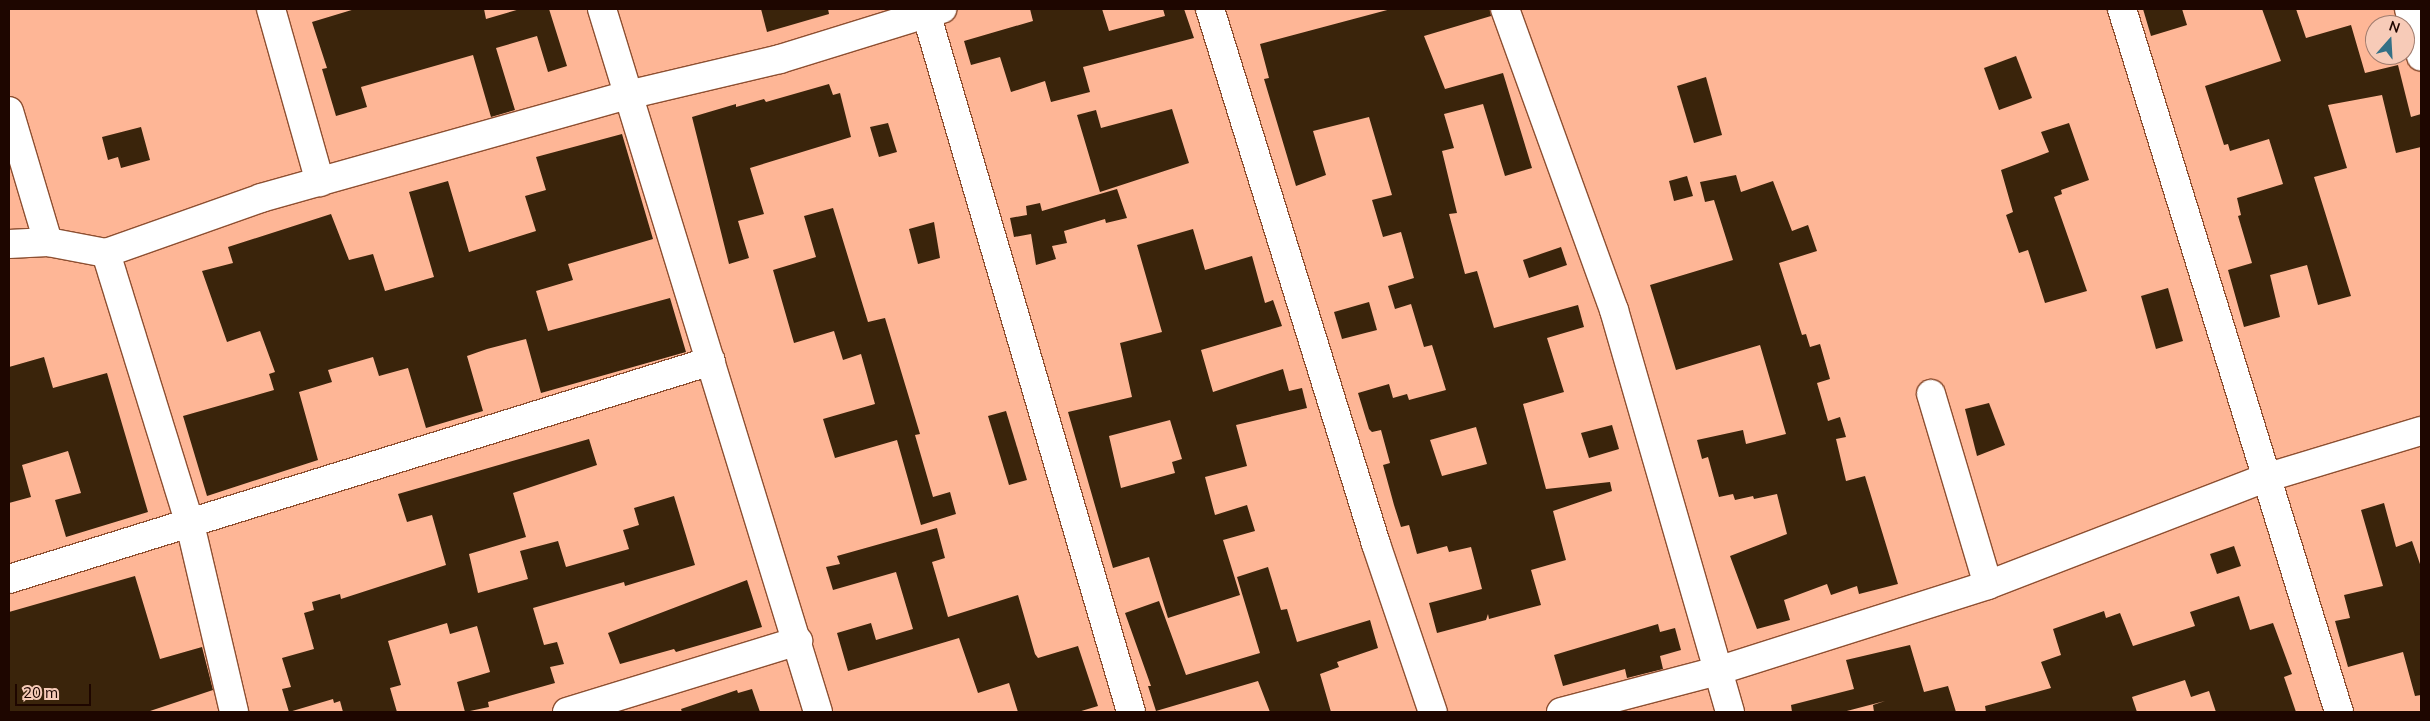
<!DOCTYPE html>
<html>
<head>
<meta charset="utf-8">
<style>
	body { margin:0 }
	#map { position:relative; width:2430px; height:721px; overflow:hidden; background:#feb696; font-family:Mulish,sans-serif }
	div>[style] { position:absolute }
	.building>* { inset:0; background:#3a240b }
	.roads { filter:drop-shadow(1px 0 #8d4f31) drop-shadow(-1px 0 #8d4f31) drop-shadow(0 1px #8d4f31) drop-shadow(0 -1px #8d4f31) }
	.minor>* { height:28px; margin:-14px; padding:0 14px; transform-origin:14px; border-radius:14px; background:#fff }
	span { translate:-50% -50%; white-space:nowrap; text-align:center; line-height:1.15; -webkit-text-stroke:5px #f7cbb8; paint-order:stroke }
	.frame { position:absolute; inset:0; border:10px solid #1e0600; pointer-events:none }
	.north { position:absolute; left:2365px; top:15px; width:50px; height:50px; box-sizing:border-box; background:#f7cbb8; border:1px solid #a07c6e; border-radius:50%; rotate:19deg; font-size:14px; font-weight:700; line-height:20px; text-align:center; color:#1e0600 }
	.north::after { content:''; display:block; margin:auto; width:18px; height:22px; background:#337086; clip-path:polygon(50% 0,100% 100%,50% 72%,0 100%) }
	.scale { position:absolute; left:15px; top:684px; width:76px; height:22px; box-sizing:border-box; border:2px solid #1e0600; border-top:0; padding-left:6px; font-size:15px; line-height:18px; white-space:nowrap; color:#1e0600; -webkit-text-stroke:4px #f7cbb8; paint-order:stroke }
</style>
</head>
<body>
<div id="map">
	<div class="building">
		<i style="clip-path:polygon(355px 9px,484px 9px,486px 19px,520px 9px,549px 9px,567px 66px,548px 72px,537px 36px,496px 48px,515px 110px,491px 117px,473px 55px,361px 87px,367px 107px,336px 116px,322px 69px,327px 68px,312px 22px)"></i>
		<i style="clip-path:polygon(761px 9px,828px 9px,829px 14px,767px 32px)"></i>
		<i style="clip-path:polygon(1030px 9px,1102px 9px,1109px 31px,1165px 16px,1163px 9px,1184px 9px,1194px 38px,1083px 67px,1090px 92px,1051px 102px,1045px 81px,1011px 92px,1000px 57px,971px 65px,964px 41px,1033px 21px)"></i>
		<i style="clip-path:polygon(evenodd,1391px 9px,1490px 9px,1491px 16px,1424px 36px,1445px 89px,1503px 73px,1532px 168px,1505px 176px,1483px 104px,1444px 114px,1454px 148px,1442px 151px,1457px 213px,1449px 214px,1465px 274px,1477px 271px,1494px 328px,1578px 305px,1584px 327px,1547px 338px,1564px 392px,1523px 404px,1546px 489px,1610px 482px,1612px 491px,1553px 511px,1566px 560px,1531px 570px,1541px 605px,1489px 619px,1488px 614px,1486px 620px,1437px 633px,1429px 603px,1482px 589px,1471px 547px,1449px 552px,1447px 546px,1417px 554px,1409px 525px,1401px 527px,1394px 505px,1383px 465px,1390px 463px,1381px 430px,1372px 432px,1369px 429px,1358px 393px,1389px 384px,1393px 398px,1407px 394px,1409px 400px,1446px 390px,1432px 345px,1424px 347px,1411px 304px,1395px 309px,1388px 286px,1414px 278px,1401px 232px,1383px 237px,1372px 200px,1392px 195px,1369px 117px,1313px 131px,1326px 175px,1296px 186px,1264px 79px,1269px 78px,1260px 44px,1391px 9px,1476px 427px,1487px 464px,1442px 476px,1430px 440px,1476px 427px)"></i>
		<i style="clip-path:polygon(2143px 9px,2182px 9px,2187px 25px,2151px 36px)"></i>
		<i style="clip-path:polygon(2262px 9px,2296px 9px,2306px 38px,2351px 25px,2365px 73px,2398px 65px,2411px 117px,2421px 114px,2421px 147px,2396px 153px,2382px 95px,2328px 105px,2347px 168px,2314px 177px,2351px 296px,2318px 305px,2307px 265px,2270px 275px,2280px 317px,2244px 327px,2228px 270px,2252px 263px,2238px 216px,2241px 215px,2237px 198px,2283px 184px,2269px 139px,2230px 151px,2228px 144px,2224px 145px,2205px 86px,2281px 61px)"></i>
		<i style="clip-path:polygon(2016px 56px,2032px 98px,1999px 110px,1984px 68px)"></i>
		<i style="clip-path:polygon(1706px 77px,1722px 135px,1694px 143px,1677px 86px)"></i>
		<i style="clip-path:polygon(829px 84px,833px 95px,840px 93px,851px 137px,750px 168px,764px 214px,738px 221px,749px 258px,729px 264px,692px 117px,736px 104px,736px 107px,764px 99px,766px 102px)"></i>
		<i style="clip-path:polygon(1172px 109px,1189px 163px,1100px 192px,1077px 115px,1096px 110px,1101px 128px)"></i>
		<i style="clip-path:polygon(888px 123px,897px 152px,879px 157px,870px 127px)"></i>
		<i style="clip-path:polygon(2069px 123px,2089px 180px,2061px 190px,2062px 194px,2054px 197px,2087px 291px,2045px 303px,2028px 250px,2019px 253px,2006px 215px,2013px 212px,2001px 170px,2049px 152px,2041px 132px)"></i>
		<i style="clip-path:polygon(141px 127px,150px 160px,121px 168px,118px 157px,108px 160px,102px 137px)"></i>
		<i style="clip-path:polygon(622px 134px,653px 239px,568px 264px,573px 280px,536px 291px,548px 331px,670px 298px,686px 352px,541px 393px,526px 339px,487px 349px,467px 356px,483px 411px,426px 428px,408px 368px,379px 376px,373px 357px,328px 370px,332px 382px,299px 392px,318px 460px,207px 496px,183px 416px,274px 390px,269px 374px,275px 372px,260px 331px,227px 342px,202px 271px,233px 263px,228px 247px,331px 214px,349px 260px,373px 254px,385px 291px,434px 277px,409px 192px,448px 181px,469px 252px,536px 231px,525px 196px,546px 190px,536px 157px)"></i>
		<i style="clip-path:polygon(1736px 175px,1741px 192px,1773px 181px,1792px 231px,1808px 225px,1817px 251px,1779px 263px,1802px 335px,1806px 334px,1810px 347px,1820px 344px,1830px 379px,1817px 383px,1828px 421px,1840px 417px,1846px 437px,1836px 439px,1846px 481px,1865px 476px,1898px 584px,1859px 594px,1857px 586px,1831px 595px,1827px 584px,1784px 600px,1790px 620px,1757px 629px,1730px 556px,1787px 534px,1777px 494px,1754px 499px,1753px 496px,1735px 500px,1733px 494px,1719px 497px,1708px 457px,1702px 459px,1697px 440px,1743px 430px,1746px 444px,1786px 434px,1760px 345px,1676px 370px,1650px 285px,1733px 260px,1714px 200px,1705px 202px,1700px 182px)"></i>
		<i style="clip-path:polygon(1687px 176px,1693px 196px,1674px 201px,1669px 181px)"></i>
		<i style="clip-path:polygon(1117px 189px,1127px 218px,1106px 223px,1105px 219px,1064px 231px,1067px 243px,1052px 246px,1056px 259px,1036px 265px,1031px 234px,1014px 237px,1010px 218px,1027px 215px,1026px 206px,1040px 203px,1042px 211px)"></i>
		<i style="clip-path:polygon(833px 208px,868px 322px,885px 318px,920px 434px,915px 435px,933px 497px,950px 492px,956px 514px,921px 525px,897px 440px,835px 458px,823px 419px,875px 404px,861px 354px,843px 360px,834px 331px,794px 343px,773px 270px,816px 257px,804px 216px)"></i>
		<i style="clip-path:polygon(934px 222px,940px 258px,918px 264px,909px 229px)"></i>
		<i style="clip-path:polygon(evenodd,1193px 229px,1205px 270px,1252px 256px,1265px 303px,1273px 300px,1282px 326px,1201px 350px,1213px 392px,1283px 369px,1289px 391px,1302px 388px,1307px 408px,1236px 425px,1247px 466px,1205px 477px,1215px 515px,1247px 505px,1255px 531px,1223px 540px,1240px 595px,1168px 618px,1149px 557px,1113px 568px,1068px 412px,1132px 397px,1120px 343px,1162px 332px,1137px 245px,1193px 229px,1170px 420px,1182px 459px,1172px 462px,1175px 473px,1121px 488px,1109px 436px,1170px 420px)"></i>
		<i style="clip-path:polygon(1561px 247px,1567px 265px,1529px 278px,1523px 260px)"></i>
		<i style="clip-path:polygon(2168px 288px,2183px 341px,2156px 349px,2141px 296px)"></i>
		<i style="clip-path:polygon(1369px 302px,1377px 330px,1342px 339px,1334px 312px)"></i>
		<i style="clip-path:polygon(44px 357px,53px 388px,107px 373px,148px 512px,66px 537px,55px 500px,81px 493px,68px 451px,22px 465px,31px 497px,9px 503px,9px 367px)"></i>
		<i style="clip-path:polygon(1989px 403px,2005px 445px,1977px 456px,1965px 409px)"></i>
		<i style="clip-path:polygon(1006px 411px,1027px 480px,1009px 485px,988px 416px)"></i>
		<i style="clip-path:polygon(1612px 425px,1619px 449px,1589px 458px,1581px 433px)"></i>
		<i style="clip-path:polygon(589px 439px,597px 465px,513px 493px,526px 537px,469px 554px,478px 593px,528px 579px,520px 551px,558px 541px,566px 567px,629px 549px,623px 530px,639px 525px,634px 508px,674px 496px,695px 565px,625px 586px,624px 582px,533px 608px,544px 645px,557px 642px,564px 664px,550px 667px,555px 683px,488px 702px,489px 707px,465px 712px,457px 682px,490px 672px,477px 626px,450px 634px,447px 623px,388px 641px,401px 685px,390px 688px,397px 712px,343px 712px,340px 701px,334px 703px,333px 699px,289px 712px,282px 689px,291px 687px,282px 658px,314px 649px,304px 613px,314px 610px,312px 602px,340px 594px,341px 599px,446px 565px,432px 515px,407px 522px,398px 494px)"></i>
		<i style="clip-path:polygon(2384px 503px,2396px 547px,2412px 541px,2421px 567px,2421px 695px,2415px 696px,2403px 652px,2348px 667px,2335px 621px,2350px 618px,2344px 595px,2383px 586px,2361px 510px)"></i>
		<i style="clip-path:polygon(937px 528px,945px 558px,932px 562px,948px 617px,1018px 595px,1035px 654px,1038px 658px,1078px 646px,1098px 706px,1078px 712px,1018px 712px,1009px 683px,978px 693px,959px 638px,848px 671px,837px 633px,871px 623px,876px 640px,913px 629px,896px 572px,833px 590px,826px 567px,840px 564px,837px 556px)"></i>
		<i style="clip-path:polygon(2234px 546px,2241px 566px,2217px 574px,2210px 554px)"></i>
		<i style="clip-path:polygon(1268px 567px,1281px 610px,1287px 609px,1297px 642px,1370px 620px,1378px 648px,1337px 662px,1339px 667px,1320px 674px,1331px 712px,1270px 712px,1258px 681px,1156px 711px,1148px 686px,1151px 686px,1125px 613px,1159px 601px,1186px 675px,1260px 653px,1237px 577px)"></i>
		<i style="clip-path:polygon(135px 576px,160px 659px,202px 647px,213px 690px,147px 712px,9px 712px,9px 612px)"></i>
		<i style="clip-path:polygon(747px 580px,762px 627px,676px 652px,674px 649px,620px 664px,608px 633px)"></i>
		<i style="clip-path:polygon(2239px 596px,2250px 630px,2273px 623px,2292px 674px,2284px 677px,2296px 712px,2216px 712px,2209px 691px,2191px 697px,2185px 680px,2132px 697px,2137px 712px,1986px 712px,1985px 706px,2051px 688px,2041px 662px,2061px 655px,2053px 629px,2104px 611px,2106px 618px,2120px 613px,2133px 646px,2195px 626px,2190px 612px)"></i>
		<i style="clip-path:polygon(1658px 624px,1660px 632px,1675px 628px,1681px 650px,1660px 656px,1663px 669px,1627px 678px,1625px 669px,1563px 686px,1554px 655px)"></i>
		<i style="clip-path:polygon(1910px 645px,1924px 692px,1948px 686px,1956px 712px,1874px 712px,1873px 705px,1885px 701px,1843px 712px,1792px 712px,1791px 705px,1854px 689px,1846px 660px)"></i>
		<i style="clip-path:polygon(752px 689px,760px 712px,682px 712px,681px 709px,737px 690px,738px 693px)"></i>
	</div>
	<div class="roads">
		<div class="minor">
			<i style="left:271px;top:9px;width:180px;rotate:74.2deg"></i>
			<i style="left:602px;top:9px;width:735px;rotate:72.92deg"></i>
			<i style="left:1210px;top:9px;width:560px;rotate:72.76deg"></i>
			<i style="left:1376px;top:544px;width:177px;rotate:71.3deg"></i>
			<i style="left:1505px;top:9px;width:320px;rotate:70.1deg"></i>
			<i style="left:1614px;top:310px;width:418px;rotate:73.9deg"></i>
			<i style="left:2122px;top:9px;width:736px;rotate:72.85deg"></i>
			<i style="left:2409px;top:9px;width:49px;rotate:75.7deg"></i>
			<i style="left:926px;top:13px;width:728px;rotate:73.65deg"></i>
			<i style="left:9px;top:111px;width:137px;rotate:73.4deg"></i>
			<i style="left:9px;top:244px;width:39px;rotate:-3deg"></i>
			<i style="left:48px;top:242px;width:59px;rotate:10.7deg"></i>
			<i style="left:106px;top:253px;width:164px;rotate:-19.5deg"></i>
			<i style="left:261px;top:198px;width:381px;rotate:-15.7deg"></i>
			<i style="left:628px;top:95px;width:156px;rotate:-13.3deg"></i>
			<i style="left:780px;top:59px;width:170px;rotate:-17.2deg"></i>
			<i style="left:106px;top:253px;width:284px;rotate:72.8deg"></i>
			<i style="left:190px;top:524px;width:193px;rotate:76.8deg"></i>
			<i style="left:1931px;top:394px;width:199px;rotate:73.4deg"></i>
			<i style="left:9px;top:579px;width:735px;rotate:-17.25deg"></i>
			<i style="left:567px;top:712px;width:242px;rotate:-17.1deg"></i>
			<i style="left:1561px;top:712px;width:161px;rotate:-14.7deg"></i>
			<i style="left:1717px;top:671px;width:284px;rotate:-17.6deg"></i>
			<i style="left:1988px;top:585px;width:297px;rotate:-21.1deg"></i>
			<i style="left:2265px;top:478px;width:163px;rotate:-16.8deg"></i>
		</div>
	</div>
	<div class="frame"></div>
	<div class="north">N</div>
	<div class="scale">20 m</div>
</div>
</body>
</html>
